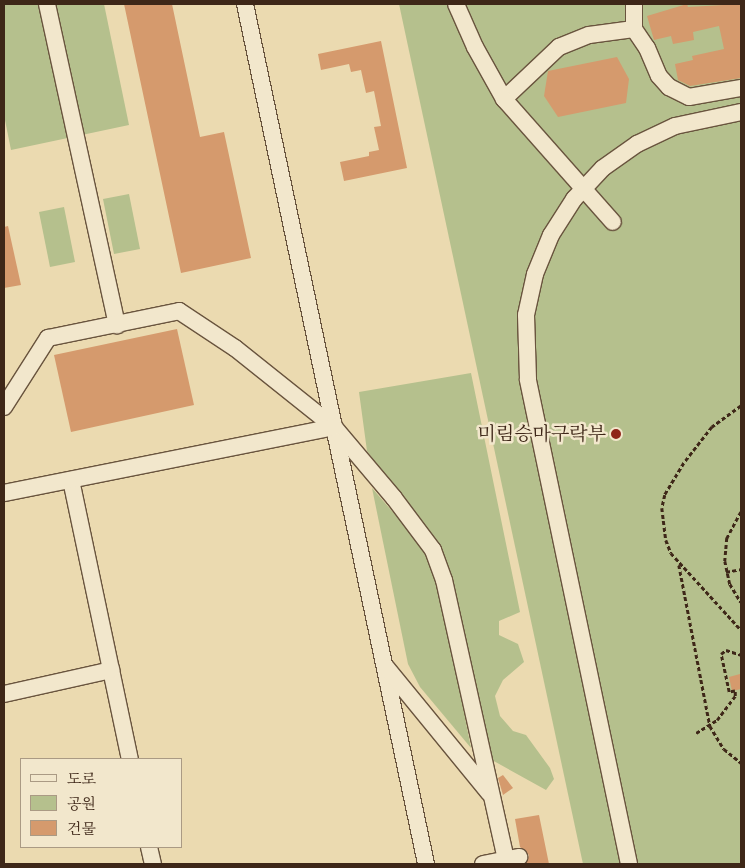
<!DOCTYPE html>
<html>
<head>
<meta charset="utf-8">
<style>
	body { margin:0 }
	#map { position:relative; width:745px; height:868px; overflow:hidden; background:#ebdab0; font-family:"EB Garamond","Noto Serif KR",serif }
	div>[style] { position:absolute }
	.green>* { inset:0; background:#b5c08d }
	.building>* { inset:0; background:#d59a6d }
	.path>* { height:2.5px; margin-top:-1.25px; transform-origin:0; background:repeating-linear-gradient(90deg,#3e2718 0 4px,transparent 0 6.5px) }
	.roads { filter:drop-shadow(1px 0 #69543e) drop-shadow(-1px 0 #69543e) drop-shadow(0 1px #69543e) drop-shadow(0 -1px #69543e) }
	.minor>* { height:16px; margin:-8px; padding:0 8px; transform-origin:8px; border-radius:8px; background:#f2e7cc }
	.dots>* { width:14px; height:14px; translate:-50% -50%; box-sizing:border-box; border:2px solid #f2e7cc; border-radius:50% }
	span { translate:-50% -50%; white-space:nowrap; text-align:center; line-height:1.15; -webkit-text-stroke:5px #f2e7cc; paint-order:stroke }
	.poi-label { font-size:19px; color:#3e2718 }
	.right { translate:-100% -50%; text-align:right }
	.frame { position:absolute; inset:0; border:5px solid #3e2718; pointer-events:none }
	.legend { position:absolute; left:20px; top:758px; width:162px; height:90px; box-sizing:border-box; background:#f2e7cc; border:1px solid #aa9a84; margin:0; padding:6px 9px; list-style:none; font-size:15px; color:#3e2718 }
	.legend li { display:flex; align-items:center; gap:10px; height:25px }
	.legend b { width:25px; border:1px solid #aa9a84 }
</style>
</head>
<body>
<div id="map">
	<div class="green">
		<i style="clip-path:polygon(4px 4px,104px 4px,129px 125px,11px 150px,4px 115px)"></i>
		<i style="clip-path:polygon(399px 4px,741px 4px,741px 864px,583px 864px)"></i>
		<i style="clip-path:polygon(129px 194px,140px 249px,114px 254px,103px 199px)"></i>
		<i style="clip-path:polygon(64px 207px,75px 262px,50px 267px,39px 212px)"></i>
		<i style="clip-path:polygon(471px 373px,520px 612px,499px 621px,499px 635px,518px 644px,524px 662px,503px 680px,495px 696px,500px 716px,513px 731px,526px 735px,550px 768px,554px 779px,546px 790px,492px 760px,450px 578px,436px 545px,367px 451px,359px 392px)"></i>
		<i style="clip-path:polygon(372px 488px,425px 549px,438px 579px,471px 748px,420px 687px,408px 664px)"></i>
	</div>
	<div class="building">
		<i style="clip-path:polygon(124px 4px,172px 4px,200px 137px,224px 132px,251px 258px,181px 273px)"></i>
		<i style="clip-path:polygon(687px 4px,688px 7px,741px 4px,741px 78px,690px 86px,678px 80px,675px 64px,693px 60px,692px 56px,724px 49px,719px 26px,693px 32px,694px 40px,673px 44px,671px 36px,654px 40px,647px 16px)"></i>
		<i style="clip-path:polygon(381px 41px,407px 168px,344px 181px,340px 162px,369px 156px,369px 152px,379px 150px,374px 127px,381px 126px,374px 91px,366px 93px,361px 70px,351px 72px,349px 64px,321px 70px,318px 54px)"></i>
		<i style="clip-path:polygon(617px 57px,629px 79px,626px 103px,558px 117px,544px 96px,548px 71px)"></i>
		<i style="clip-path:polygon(8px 226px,21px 285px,4px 288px,4px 227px)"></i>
		<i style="clip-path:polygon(177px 329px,194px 405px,71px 432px,54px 355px)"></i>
		<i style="clip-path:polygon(740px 674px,741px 689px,732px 691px,729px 677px)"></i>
		<i style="clip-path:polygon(503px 775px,513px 788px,503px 795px,498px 778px)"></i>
		<i style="clip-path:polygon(539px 815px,549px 864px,526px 864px,529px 855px,520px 847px,515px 819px)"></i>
	</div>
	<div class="path">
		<i style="left:741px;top:406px;width:36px;rotate:144deg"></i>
		<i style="left:712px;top:427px;width:46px;rotate:127.9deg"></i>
		<i style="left:684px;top:463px;width:37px;rotate:121deg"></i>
		<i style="left:665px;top:495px;width:13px;rotate:103deg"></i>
		<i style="left:662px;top:508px;width:32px;rotate:83deg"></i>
		<i style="left:666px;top:540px;width:14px;rotate:69deg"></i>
		<i style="left:671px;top:553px;width:104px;rotate:47.7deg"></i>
		<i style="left:741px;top:512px;width:30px;rotate:118deg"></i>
		<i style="left:727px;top:538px;width:23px;rotate:95deg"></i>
		<i style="left:725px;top:561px;width:24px;rotate:78deg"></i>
		<i style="left:730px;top:584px;width:21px;rotate:59deg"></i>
		<i style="left:679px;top:565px;width:164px;rotate:79.1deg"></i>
		<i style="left:710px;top:726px;width:27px;rotate:59deg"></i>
		<i style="left:724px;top:749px;width:22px;rotate:39deg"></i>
		<i style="left:726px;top:572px;width:15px;rotate:-11deg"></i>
		<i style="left:696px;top:733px;width:25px;rotate:-32deg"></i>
		<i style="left:717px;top:720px;width:30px;rotate:-53deg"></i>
		<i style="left:735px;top:696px;width:5px;rotate:-90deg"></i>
		<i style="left:735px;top:691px;width:6px;rotate:171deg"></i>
		<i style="left:729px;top:692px;width:39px;rotate:-102deg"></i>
		<i style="left:721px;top:654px;width:6px;rotate:-39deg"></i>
		<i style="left:726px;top:650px;width:16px;rotate:18deg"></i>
	</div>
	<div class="roads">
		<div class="minor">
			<i style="left:47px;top:4px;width:329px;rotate:77.7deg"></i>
			<i style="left:245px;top:4px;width:879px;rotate:78.11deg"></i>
			<i style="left:456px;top:4px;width:47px;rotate:66.2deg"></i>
			<i style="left:475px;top:47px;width:60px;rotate:60.9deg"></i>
			<i style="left:504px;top:99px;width:76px;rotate:-43.4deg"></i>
			<i style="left:559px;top:47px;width:32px;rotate:-22deg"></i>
			<i style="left:589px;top:35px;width:45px;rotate:-7.6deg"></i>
			<i style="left:634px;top:4px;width:25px;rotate:90deg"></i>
			<i style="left:634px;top:29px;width:23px;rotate:56deg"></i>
			<i style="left:647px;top:48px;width:30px;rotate:67deg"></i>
			<i style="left:659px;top:76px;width:15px;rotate:48deg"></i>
			<i style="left:669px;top:87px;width:22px;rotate:27deg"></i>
			<i style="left:689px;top:97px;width:53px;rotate:-9.8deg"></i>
			<i style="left:504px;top:99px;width:164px;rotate:48.5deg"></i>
			<i style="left:4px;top:407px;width:82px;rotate:-57.5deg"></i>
			<i style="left:48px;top:338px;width:134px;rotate:-11.6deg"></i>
			<i style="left:179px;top:311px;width:67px;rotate:33.5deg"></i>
			<i style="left:235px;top:348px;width:127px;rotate:38.6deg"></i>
			<i style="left:334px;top:427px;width:93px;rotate:49.8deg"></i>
			<i style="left:394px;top:498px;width:65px;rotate:53.1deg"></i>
			<i style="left:433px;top:550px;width:32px;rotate:70deg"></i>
			<i style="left:444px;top:580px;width:291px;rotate:77.5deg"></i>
			<i style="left:71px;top:480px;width:285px;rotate:78.1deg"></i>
			<i style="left:4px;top:493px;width:337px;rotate:-11.3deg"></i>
			<i style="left:386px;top:667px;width:163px;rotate:50.7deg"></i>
			<i style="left:4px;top:694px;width:110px;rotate:-12.6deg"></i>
			<i style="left:149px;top:847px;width:17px;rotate:77deg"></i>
			<i style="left:483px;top:864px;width:37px;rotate:-11deg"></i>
			<i style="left:629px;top:864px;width:495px;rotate:-101.8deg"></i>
			<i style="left:528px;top:379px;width:64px;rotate:-91.8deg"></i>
			<i style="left:526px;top:315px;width:42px;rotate:-77.6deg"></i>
			<i style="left:535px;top:274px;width:42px;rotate:-67.7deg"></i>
			<i style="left:551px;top:235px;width:43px;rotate:-57.4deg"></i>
			<i style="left:574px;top:199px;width:42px;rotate:-46.9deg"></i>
			<i style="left:603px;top:168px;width:42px;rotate:-35.2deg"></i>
			<i style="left:637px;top:144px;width:42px;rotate:-25.3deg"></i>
			<i style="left:675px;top:126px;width:67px;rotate:-12deg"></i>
		</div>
	</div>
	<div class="dots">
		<i style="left:616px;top:434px;background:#8f2418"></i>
	</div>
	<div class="poi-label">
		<span class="right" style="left:606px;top:434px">미림승마구락부</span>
	</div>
	<div class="frame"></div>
	<ul class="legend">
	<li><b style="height:6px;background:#f2e7cc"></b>도로</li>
	<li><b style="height:14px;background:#b5c08d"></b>공원</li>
	<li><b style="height:14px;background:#d59a6d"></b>건물</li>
	</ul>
</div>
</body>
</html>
